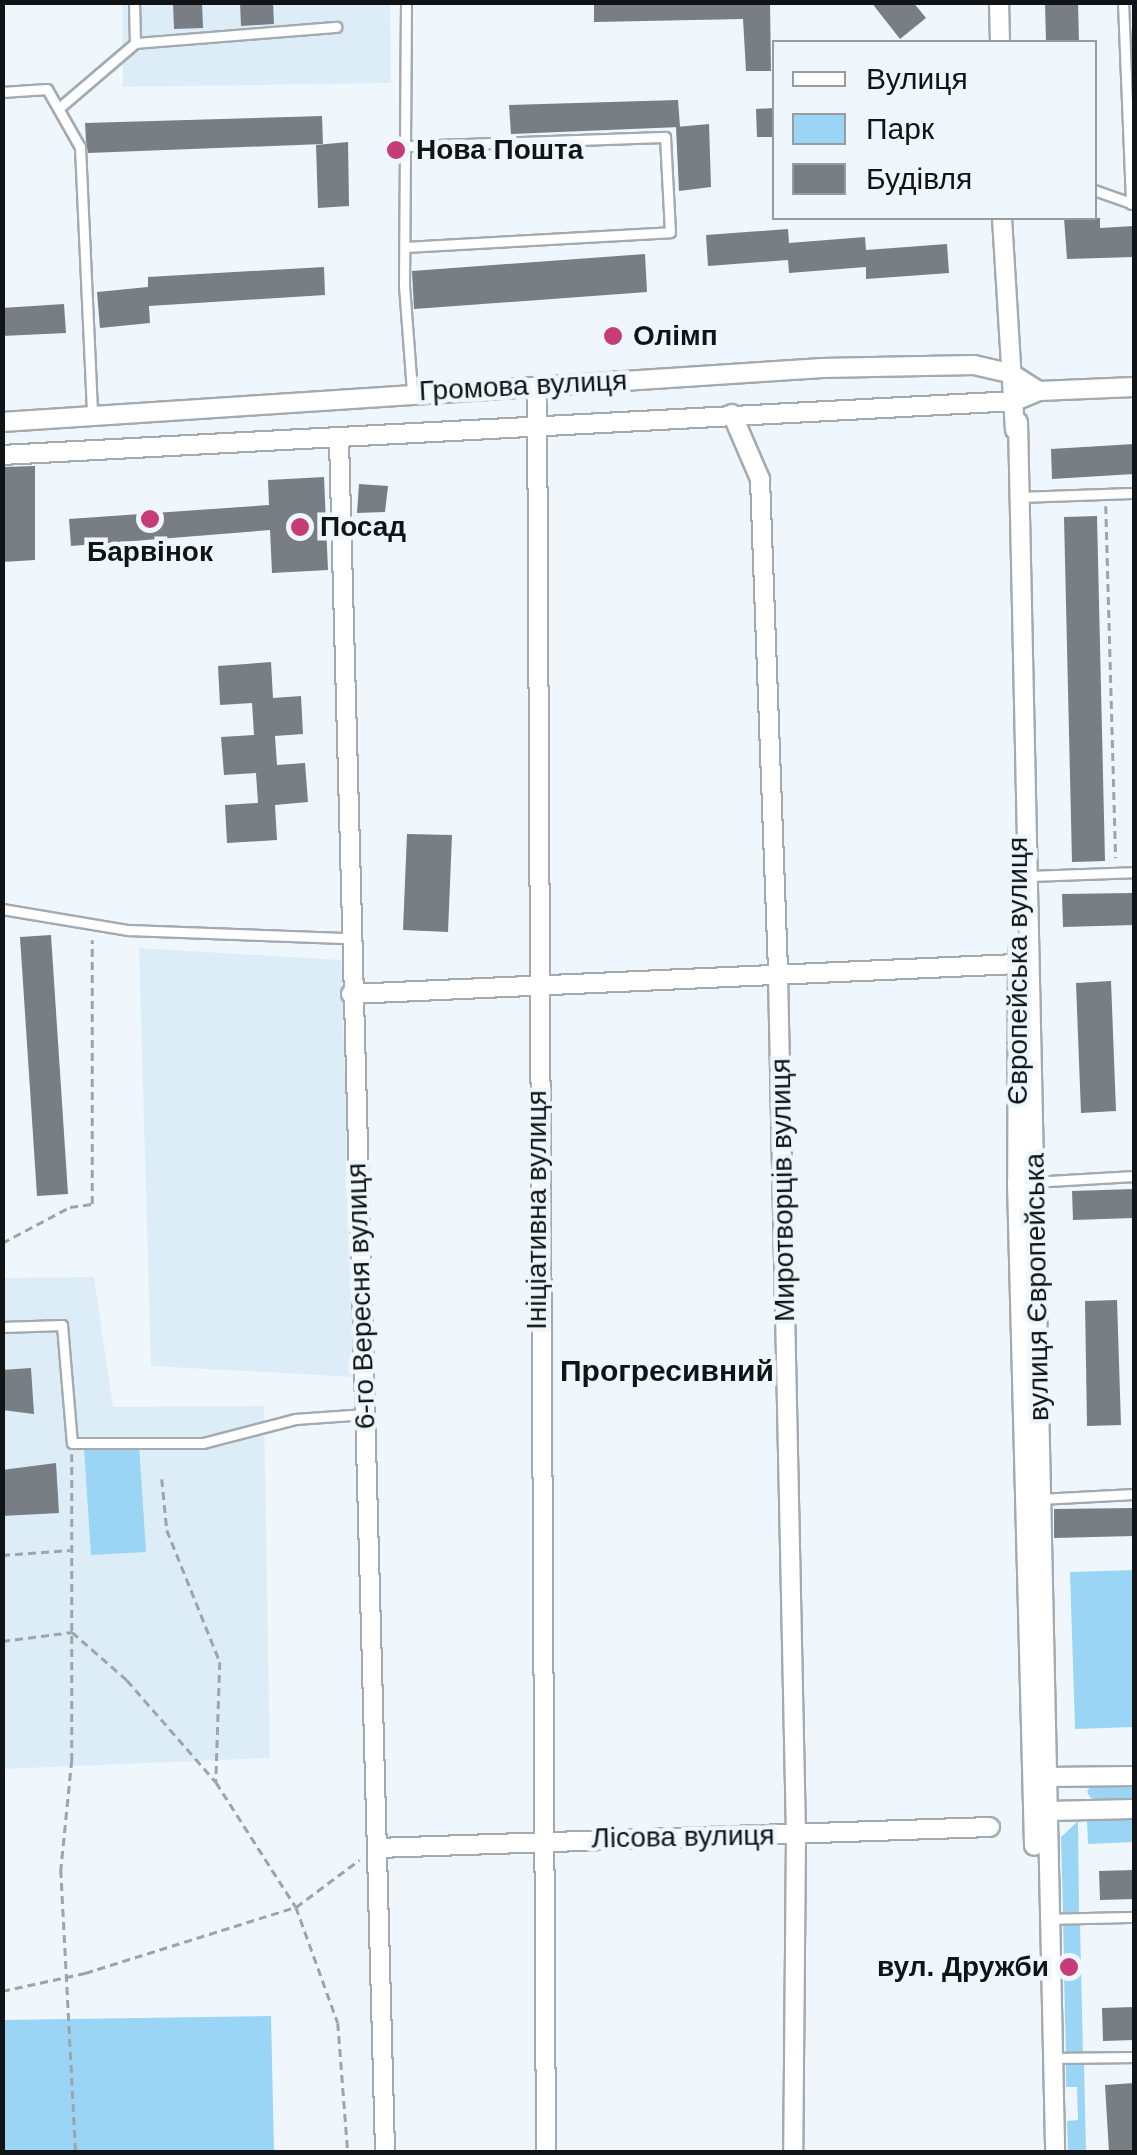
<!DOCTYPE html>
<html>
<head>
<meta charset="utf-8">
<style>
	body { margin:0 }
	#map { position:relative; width:1137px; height:2155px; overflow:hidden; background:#eff7fc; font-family:Arial,sans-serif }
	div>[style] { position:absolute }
	.built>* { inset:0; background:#ddedf7 }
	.green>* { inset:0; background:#9ad5f6 }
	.building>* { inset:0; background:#797d84 }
	.path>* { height:2.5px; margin-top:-1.25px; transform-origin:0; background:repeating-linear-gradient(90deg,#9ea5a8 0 8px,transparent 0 13px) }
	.roads { filter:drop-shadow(2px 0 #a3abb0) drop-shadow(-2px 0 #a3abb0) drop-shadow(0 2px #a3abb0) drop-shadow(0 -2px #a3abb0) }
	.lane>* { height:9px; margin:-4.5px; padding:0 4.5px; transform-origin:4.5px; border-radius:4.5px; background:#fff }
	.street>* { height:18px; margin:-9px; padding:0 9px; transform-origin:9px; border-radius:9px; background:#fff }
	.dots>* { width:28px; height:28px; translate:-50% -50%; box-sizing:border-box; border:5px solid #eff7fc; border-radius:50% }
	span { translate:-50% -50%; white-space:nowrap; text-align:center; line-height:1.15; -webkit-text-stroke:9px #eff7fc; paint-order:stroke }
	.poi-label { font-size:28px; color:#111416; font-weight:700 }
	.left { translate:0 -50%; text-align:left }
	.right { translate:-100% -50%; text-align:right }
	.street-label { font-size:28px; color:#111416 }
	.neighbourhood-label { font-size:30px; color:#111416; font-weight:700 }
	.frame { position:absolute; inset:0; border:5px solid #111416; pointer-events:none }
	.legend { position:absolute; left:772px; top:40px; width:325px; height:180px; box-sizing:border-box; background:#eff7fc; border:2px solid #969ca0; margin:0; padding:12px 18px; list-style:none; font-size:30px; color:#111416 }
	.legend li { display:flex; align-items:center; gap:20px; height:50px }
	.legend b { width:50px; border:2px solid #969ca0 }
</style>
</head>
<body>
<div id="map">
	<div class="built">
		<i style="clip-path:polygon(122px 3px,390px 3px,391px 83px,123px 87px)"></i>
		<i style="clip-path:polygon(139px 948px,341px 960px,355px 1377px,151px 1366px)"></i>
		<i style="clip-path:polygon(94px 1277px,113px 1407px,264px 1406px,270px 1758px,3px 1769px,2px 1278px)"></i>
	</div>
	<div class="green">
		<i style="clip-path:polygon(139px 1444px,146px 1552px,91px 1555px,84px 1448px)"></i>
		<i style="clip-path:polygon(1134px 1570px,1134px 1727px,1075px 1729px,1070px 1572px)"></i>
		<i style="clip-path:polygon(1134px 1782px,1134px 1800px,1093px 1801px,1087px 1792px,1091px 1785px)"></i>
		<i style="clip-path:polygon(1134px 1818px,1134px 1842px,1088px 1844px,1087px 1819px)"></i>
		<i style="clip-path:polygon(1078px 1821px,1079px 1912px,1063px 1912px,1061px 1837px)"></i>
		<i style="clip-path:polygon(1063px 1924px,1080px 1924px,1083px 2053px,1066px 2054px,1064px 1976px,1074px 1975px,1074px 1957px,1064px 1957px)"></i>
		<i style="clip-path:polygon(271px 2016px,274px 2152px,3px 2152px,3px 2020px)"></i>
		<i style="clip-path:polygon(1066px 2062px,1084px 2062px,1086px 2152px,1068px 2152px,1067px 2121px,1078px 2120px,1077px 2087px,1066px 2087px)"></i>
	</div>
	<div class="building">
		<i style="clip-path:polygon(173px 2px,202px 2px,203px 28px,174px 29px)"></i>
		<i style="clip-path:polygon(240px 2px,273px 2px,274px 24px,241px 26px)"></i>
		<i style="clip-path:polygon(594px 2px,770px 2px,771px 71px,746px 71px,743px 19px,594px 22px)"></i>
		<i style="clip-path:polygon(871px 2px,913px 2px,926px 18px,900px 39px)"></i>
		<i style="clip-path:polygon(1045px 2px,1078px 2px,1079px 42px,1046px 42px)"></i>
		<i style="clip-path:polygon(678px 100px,680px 127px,511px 134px,509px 105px)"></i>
		<i style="clip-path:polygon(774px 108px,774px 137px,757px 137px,756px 109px)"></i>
		<i style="clip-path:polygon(322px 116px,323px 144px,88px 153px,86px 141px,85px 123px)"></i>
		<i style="clip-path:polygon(709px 124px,711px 187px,679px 191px,676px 127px)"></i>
		<i style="clip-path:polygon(348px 142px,349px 206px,318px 208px,316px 145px)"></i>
		<i style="clip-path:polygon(1064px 218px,1100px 218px,1100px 228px,1134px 226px,1134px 257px,1067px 259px)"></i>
		<i style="clip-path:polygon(788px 229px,789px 243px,865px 237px,866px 250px,947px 244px,949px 273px,866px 279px,866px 267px,789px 273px,788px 260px,708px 266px,706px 235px)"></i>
		<i style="clip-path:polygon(645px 254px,647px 292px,414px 309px,412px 271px)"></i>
		<i style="clip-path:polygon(324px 267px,325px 295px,149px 306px,150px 323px,100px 328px,97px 292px,148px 287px,148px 277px)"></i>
		<i style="clip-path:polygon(64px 304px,66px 333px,2px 336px,2px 308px)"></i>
		<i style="clip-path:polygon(1134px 444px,1134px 474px,1052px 479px,1051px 449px)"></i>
		<i style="clip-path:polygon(35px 466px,35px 560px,2px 562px,2px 467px)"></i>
		<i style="clip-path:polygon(324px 477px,328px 570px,272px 573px,270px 530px,71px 546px,69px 519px,269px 505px,268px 480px)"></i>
		<i style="clip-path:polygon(359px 484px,388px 486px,385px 512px,357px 513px)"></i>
		<i style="clip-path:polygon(1097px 516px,1105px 861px,1072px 862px,1064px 517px)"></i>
		<i style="clip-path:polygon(271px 662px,273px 698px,301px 696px,303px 734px,275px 736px,277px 765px,305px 763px,308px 802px,275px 805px,277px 840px,227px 843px,225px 805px,258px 803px,256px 773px,224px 775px,221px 737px,254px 735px,252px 703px,220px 705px,218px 666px)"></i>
		<i style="clip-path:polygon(407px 834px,452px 835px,448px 932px,403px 930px)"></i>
		<i style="clip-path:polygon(1134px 893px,1134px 925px,1063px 927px,1062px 894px)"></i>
		<i style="clip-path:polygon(51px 935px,68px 1194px,37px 1196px,20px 937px)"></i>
		<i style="clip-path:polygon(1111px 981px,1116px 1111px,1081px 1113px,1076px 983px)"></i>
		<i style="clip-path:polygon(1134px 1189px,1134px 1218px,1073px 1220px,1072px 1191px)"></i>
		<i style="clip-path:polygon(1117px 1300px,1121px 1425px,1087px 1426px,1085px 1301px)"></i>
		<i style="clip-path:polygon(31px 1368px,34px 1414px,2px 1410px,2px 1370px)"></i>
		<i style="clip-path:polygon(56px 1463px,59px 1513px,2px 1516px,2px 1470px)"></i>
		<i style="clip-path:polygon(1134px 1508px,1134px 1536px,1054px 1538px,1054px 1509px)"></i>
		<i style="clip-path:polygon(1134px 1870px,1134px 1899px,1100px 1900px,1099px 1871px)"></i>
		<i style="clip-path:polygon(1134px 2007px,1134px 2040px,1103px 2041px,1102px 2008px)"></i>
		<i style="clip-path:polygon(1134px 2083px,1134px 2152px,1109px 2152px,1105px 2085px)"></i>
	</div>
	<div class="path">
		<i style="left:1106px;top:506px;width:352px;rotate:88.4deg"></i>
		<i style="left:2px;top:1243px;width:77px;rotate:-27.9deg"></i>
		<i style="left:70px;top:1207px;width:22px;rotate:-8deg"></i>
		<i style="left:92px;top:1204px;width:264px;rotate:-90deg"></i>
		<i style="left:72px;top:1454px;width:306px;rotate:90deg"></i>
		<i style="left:72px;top:1760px;width:111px;rotate:95.7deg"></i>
		<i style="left:61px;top:1870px;width:282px;rotate:87deg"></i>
		<i style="left:162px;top:1479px;width:51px;rotate:84.4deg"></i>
		<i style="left:167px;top:1530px;width:142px;rotate:68.1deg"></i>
		<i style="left:220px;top:1662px;width:120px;rotate:91.9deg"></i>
		<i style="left:2px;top:1555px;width:68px;rotate:-4.2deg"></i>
		<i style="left:2px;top:1641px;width:71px;rotate:-7.3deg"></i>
		<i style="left:72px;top:1632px;width:73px;rotate:41.1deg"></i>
		<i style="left:127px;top:1680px;width:135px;rotate:48.9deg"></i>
		<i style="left:216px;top:1782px;width:148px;rotate:57.4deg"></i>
		<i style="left:296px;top:1907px;width:123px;rotate:70.1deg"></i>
		<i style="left:338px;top:2023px;width:129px;rotate:85.6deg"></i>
		<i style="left:2px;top:1991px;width:85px;rotate:-12.2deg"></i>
		<i style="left:85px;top:1973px;width:221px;rotate:-17.4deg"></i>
		<i style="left:296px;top:1907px;width:79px;rotate:-36.7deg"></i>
	</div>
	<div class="roads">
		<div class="lane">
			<i style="left:134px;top:2px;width:41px;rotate:88.6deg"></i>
			<i style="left:406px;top:2px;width:283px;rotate:90.4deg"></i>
			<i style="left:404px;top:285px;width:107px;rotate:85.7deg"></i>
			<i style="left:1123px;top:2px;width:202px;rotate:87.7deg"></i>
			<i style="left:2px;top:92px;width:45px;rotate:-3.8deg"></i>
			<i style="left:47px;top:89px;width:67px;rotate:60.4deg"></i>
			<i style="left:80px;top:147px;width:268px;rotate:87.4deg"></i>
			<i style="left:59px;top:108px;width:100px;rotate:-40.5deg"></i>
			<i style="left:135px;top:43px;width:202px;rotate:-4.6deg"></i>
			<i style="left:1094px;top:190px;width:42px;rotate:19.3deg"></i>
			<i style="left:405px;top:247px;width:265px;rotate:-3.2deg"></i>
			<i style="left:670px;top:232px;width:95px;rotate:-93deg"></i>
			<i style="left:665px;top:137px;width:259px;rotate:178deg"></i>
			<i style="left:1017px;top:497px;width:117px;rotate:-2deg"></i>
			<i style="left:1027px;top:876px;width:107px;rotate:-2.1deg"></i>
			<i style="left:2px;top:909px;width:128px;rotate:9.5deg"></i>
			<i style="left:128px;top:930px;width:222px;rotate:2.1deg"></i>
			<i style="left:1032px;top:1182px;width:102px;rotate:-3.4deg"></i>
			<i style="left:2px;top:1327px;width:60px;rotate:-1.9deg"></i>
			<i style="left:62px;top:1325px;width:118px;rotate:85.2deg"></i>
			<i style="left:72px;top:1443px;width:131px"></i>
			<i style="left:203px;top:1443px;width:95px;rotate:-14.6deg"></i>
			<i style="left:295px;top:1419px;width:71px;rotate:-4deg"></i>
			<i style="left:1039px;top:1499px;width:95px;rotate:-3deg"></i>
			<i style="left:1050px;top:1919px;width:84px;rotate:-1.4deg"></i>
			<i style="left:1053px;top:2058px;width:81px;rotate:-0.7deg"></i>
		</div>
		<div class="street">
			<i style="left:999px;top:2px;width:40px;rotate:88.6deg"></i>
			<i style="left:1002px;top:218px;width:212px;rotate:86.5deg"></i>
			<i style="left:537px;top:388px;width:1764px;rotate:89.71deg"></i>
			<i style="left:732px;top:414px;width:71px;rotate:66.7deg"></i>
			<i style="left:760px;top:479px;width:496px;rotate:87.9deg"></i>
			<i style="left:778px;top:975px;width:860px;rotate:88.8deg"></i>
			<i style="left:796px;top:1835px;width:317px;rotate:90.5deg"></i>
			<i style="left:2px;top:422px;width:822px;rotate:-3.77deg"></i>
			<i style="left:822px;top:368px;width:152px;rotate:-1.1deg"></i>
			<i style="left:974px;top:365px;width:37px;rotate:13deg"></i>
			<i style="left:1010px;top:373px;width:34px;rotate:32deg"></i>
			<i style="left:1018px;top:422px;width:1730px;rotate:88.77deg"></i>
			<i style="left:339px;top:440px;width:1713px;rotate:88.46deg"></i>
			<i style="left:2px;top:455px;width:1014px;rotate:-3.05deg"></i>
			<i style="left:1015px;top:401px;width:26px;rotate:-23deg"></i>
			<i style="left:1039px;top:391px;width:95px;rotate:-2.4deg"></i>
			<i style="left:1018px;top:951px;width:231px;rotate:90.2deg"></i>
			<i style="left:1017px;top:1182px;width:664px;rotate:88.53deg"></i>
			<i style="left:351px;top:994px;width:668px;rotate:-2.58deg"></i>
			<i style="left:1047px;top:1777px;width:87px;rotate:-0.7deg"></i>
			<i style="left:1048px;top:1811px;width:86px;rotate:-1.3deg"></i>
			<i style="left:377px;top:1848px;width:613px;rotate:-1.96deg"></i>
		</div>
	</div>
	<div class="dots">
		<i style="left:396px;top:150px;background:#c43c78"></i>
		<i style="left:613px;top:336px;background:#c43c78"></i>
		<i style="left:150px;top:519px;background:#c43c78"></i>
		<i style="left:300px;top:527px;background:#c43c78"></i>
		<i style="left:1069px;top:1967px;background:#c43c78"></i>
	</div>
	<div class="poi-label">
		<span class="left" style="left:416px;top:150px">Нова Пошта</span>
		<span class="left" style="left:633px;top:336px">Олімп</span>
		<span class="left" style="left:320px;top:527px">Посад</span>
		<span style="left:150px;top:552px">Барвінок</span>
		<span class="right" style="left:1049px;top:1967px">вул. Дружби</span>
	</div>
	<div class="street-label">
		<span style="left:523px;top:386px;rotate:-3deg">Громова вулиця</span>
		<span style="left:1018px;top:971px;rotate:-90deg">Європейська вулиця</span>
		<span style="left:783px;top:1190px;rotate:-91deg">Миротворців вулиця</span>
		<span style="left:537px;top:1210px;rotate:-90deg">Ініціативна вулиця</span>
		<span style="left:1037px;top:1287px;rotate:-91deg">вулиця Європейська</span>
		<span style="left:361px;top:1296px;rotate:-92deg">6-го Вересня вулиця</span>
		<span style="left:683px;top:1837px;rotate:-1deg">Лісова вулиця</span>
	</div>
	<div class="neighbourhood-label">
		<span style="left:667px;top:1371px">Прогресивний</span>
	</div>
	<div class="frame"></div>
	<ul class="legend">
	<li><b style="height:12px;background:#fff"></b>Вулиця</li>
	<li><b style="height:28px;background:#9ad5f6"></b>Парк</li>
	<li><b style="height:28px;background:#797d84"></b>Будівля</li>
	</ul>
</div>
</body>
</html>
